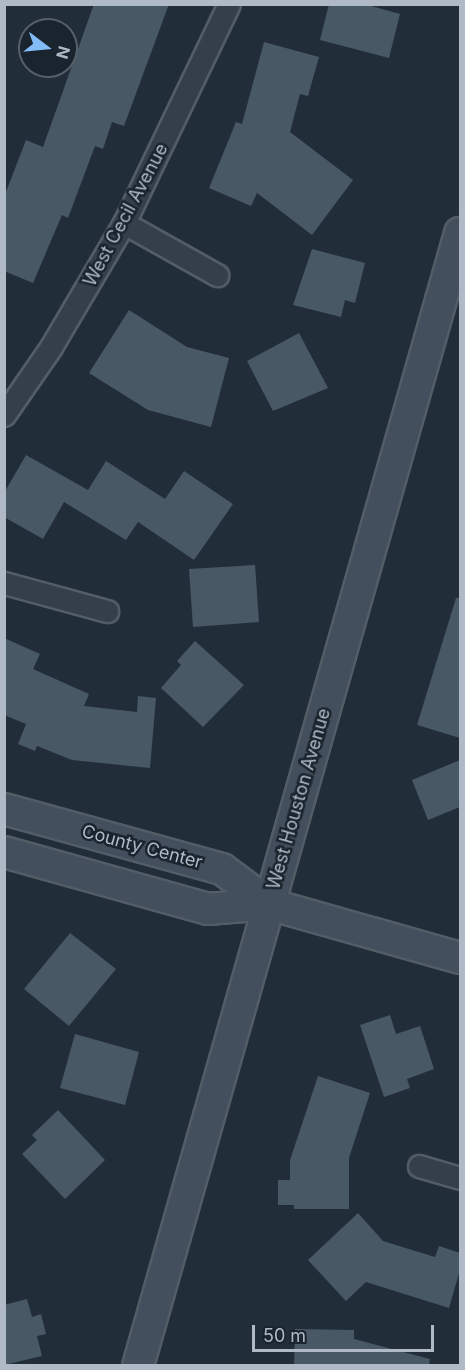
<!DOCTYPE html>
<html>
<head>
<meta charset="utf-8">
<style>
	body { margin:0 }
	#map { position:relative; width:465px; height:1370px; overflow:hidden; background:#212e39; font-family:Inter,sans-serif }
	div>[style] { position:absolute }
	.building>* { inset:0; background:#495865 }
	.roads { filter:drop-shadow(2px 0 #525d67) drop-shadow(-2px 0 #525d67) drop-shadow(0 2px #525d67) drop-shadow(0 -2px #525d67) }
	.street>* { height:21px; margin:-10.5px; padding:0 10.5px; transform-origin:10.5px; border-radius:10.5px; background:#353f49 }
	.secondary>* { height:30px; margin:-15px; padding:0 15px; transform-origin:15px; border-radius:15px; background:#434f5c }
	span { translate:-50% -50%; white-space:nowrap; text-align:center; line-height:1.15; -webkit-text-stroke:5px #1a242e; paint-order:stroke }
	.street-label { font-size:18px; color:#afbac6 }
	.frame { position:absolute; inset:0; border:6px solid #afbac6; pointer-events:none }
	.north { position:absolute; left:18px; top:18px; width:60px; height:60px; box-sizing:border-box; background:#1a242e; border:2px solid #56606b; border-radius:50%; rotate:106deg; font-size:16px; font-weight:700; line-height:24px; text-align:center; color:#afbac6 }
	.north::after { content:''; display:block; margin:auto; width:21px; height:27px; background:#83bbf7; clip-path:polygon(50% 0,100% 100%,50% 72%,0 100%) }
	.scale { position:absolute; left:252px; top:1325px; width:182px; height:27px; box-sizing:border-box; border:3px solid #afbac6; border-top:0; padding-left:8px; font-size:18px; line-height:21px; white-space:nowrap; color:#afbac6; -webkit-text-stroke:4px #1a242e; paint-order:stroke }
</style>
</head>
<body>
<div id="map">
	<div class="building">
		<i style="clip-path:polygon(94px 4px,169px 4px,124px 126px,112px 122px,103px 149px,95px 146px,68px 218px,62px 215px,33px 283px,4px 271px,4px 197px,26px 140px,43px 147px)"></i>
		<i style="clip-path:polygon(329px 4px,364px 4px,400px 14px,389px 58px,320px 40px)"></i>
		<i style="clip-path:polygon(264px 42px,319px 57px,308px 96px,300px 94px,290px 132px,353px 180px,312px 235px,257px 193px,251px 206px,209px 188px,236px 122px,242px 124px)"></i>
		<i style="clip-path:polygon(312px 249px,365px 263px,355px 303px,345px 300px,341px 317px,293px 305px)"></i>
		<i style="clip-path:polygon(129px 310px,187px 347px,229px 358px,211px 427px,148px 410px,89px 373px)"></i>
		<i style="clip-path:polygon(299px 333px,328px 388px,273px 411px,247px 361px)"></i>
		<i style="clip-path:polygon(26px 455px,88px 490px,106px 461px,165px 499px,184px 471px,233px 504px,194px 560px,138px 522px,126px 540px,64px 502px,43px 539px,4px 517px,4px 493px)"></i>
		<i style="clip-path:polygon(255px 565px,259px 622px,193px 627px,189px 569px)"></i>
		<i style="clip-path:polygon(456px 598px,460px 598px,460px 738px,417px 725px)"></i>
		<i style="clip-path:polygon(4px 638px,40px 654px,33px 669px,89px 694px,84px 706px,137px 712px,138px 696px,156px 698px,150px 768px,72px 760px,37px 746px,35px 751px,18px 744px,26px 724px,4px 715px)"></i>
		<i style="clip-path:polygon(195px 641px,244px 685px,203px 727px,161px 688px,181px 665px,177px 661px)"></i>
		<i style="clip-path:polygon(460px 760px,460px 807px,428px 820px,412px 780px)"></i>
		<i style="clip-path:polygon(70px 933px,116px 969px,69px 1026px,24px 989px)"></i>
		<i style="clip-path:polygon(390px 1015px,396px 1034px,420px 1026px,434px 1069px,407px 1079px,410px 1088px,384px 1097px,360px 1025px)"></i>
		<i style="clip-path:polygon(75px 1034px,139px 1052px,125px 1105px,60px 1088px)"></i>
		<i style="clip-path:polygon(318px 1076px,370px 1093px,349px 1158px,349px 1209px,294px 1209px,294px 1205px,278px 1205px,278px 1180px,290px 1180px,290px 1160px)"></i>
		<i style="clip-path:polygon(58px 1110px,105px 1160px,65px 1199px,22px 1154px,37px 1140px,32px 1135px)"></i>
		<i style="clip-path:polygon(358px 1213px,383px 1241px,435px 1257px,439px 1246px,460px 1253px,460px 1270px,449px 1308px,366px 1282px,346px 1301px,308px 1260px)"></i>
		<i style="clip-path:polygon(27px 1299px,32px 1317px,41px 1314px,46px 1334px,37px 1336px,42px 1356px,4px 1365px,4px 1305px)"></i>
		<i style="clip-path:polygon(295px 1329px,354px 1330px,354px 1339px,430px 1359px,429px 1365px,294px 1365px)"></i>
	</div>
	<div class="roads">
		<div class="street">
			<i style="left:124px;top:223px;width:107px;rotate:29.2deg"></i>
			<i style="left:4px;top:415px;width:83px;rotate:-55.3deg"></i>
			<i style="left:51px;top:347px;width:144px;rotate:-59.5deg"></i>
			<i style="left:124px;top:223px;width:243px;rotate:-64.4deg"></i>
			<i style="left:4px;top:583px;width:107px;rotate:15.2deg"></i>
			<i style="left:419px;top:1166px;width:43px;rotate:16.3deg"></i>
		</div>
		<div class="secondary">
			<i style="left:4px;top:809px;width:226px;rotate:15.4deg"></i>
			<i style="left:222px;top:869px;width:59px;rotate:36.7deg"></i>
			<i style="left:4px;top:852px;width:212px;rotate:15.6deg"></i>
			<i style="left:208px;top:909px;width:61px;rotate:-4.7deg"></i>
			<i style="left:269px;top:904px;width:198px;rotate:15.8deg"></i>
			<i style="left:138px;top:1366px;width:1178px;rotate:-74.13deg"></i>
		</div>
	</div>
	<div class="street-label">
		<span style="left:126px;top:215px;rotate:-62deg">West Cecil Avenue</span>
		<span style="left:299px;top:799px;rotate:-74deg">West Houston Avenue</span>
		<span style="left:142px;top:847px;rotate:15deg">County Center</span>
	</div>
	<div class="frame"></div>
	<div class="north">N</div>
	<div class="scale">50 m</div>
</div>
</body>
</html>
